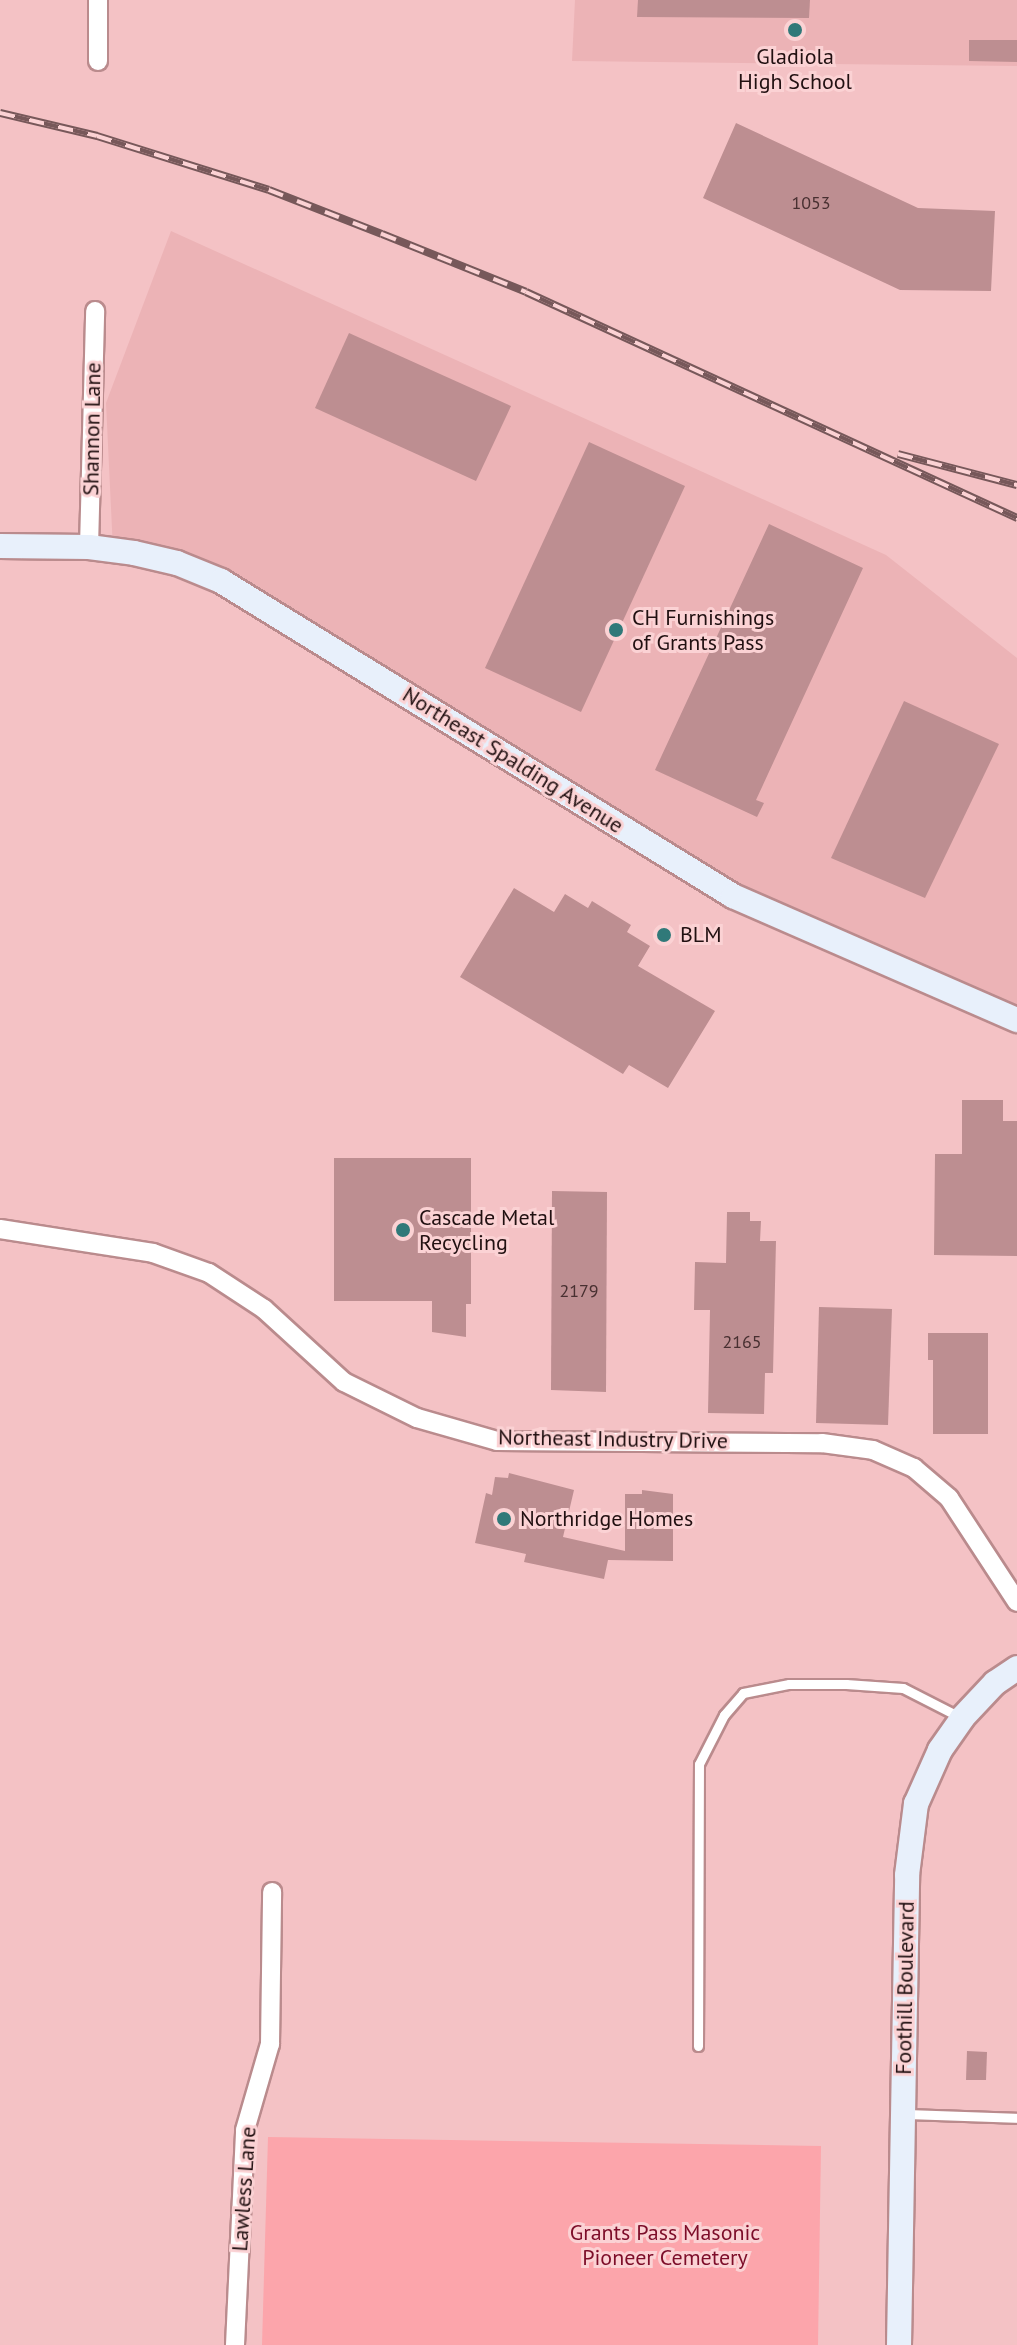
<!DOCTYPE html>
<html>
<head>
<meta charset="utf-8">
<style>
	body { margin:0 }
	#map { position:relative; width:1017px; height:2345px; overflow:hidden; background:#f4c2c5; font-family:"PT Sans",sans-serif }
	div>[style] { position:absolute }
	.built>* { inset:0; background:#ecb3b6 }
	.green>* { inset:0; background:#fca5ab }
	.building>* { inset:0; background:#bd8e91 }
	.roads { filter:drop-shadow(2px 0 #ba8b8d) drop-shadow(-2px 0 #ba8b8d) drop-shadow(0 2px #ba8b8d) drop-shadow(0 -2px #ba8b8d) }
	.lane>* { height:9px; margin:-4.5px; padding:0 4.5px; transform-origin:4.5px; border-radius:4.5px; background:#fff }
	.street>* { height:18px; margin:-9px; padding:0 9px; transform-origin:9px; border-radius:9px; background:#fff }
	.secondary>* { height:24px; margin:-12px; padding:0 12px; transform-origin:12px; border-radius:12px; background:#e8f0fb }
	.rail>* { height:8px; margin-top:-4px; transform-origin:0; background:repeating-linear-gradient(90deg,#fbd2d4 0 15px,#77585a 0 30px); box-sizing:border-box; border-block:2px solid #77585a }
	.dots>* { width:22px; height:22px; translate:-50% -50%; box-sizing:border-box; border:4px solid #fbd2d4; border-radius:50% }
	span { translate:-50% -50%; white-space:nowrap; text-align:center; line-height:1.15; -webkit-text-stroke:6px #fbd2d4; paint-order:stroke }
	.number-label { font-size:18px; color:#483031 }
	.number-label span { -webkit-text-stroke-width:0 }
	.poi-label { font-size:22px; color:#211011 }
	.left { translate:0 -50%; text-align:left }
	.street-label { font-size:22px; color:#211011 }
	.park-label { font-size:22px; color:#7d0d29 }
</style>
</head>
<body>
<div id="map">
	<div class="built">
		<i style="clip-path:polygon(575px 0,1017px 0,1017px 66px,572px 61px)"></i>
		<i style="clip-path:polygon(171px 231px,886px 555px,1017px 658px,1017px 1020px,768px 913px,259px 603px,113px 550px,106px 403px)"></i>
	</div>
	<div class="green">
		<i style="clip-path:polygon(268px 2137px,821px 2146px,818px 2345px,262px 2345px)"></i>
	</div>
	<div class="building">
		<i style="clip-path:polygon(638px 0,810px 0,809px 18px,637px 17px)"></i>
		<i style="clip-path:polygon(969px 40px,1017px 40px,1017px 62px,969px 61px)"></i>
		<i style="clip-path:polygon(736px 123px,918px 208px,995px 211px,991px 291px,900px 290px,703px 198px)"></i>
		<i style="clip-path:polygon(349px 333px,511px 406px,476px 481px,315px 408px)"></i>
		<i style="clip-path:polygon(589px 442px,685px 486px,581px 712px,485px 668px)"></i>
		<i style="clip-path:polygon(769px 524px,863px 568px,756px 800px,764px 803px,757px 817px,655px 770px)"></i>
		<i style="clip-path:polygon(904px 701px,999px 744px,925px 898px,831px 858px)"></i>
		<i style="clip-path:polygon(514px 888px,554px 912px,565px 894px,588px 908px,592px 901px,631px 925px,627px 932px,650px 946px,638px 966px,715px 1011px,668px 1088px,629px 1065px,623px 1074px,460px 977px)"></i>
		<i style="clip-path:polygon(962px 1100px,1003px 1100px,1003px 1121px,1017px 1121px,1017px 1256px,934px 1255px,935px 1154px,962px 1154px)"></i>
		<i style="clip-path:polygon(334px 1158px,471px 1158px,471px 1304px,466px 1304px,466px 1337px,432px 1332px,432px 1301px,334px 1301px)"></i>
		<i style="clip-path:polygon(552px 1191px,607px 1192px,606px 1392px,551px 1390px)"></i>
		<i style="clip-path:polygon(727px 1212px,750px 1212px,750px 1221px,761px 1221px,760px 1241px,776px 1241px,773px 1373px,765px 1373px,764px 1414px,708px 1413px,710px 1310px,694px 1310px,695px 1262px,726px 1263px)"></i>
		<i style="clip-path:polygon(819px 1307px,892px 1309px,888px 1425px,816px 1423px)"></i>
		<i style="clip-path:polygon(928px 1333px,988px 1333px,988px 1434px,933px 1434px,933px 1360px,928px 1360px)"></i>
		<i style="clip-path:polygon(509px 1473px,574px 1490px,563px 1537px,625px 1551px,625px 1494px,642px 1494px,642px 1490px,673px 1494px,673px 1561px,608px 1560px,604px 1579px,524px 1562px,526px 1554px,475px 1543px,486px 1493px,492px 1495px,495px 1477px,508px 1478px)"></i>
		<i style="clip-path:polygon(967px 2051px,987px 2052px,986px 2080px,966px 2080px)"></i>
	</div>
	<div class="roads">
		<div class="lane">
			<i style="left:698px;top:2046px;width:282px;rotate:-89.8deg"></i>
			<i style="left:699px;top:1764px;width:55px;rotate:-63deg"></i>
			<i style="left:724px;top:1715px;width:29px;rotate:-49deg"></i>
			<i style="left:743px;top:1693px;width:47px;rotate:-11.1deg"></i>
			<i style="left:789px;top:1684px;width:57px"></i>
			<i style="left:846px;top:1684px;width:57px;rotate:4deg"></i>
			<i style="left:903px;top:1688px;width:66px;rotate:27deg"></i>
			<i style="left:904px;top:2114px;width:113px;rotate:2deg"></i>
		</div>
		<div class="street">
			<i style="left:98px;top:61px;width:61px;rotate:-90deg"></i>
			<i style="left:89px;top:547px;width:236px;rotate:-88.5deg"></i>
			<i style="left:0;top:1229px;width:155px;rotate:8.9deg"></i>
			<i style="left:153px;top:1253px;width:59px;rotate:19.7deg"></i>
			<i style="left:209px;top:1273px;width:66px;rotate:33.2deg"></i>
			<i style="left:264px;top:1309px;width:108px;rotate:42.4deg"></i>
			<i style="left:344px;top:1382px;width:81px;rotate:26.3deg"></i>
			<i style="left:417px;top:1418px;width:83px;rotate:16deg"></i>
			<i style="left:497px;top:1441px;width:325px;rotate:0.4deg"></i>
			<i style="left:822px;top:1443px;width:51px;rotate:7.8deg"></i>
			<i style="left:873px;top:1450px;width:45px;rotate:23.7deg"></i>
			<i style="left:914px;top:1468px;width:46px;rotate:40.6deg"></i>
			<i style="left:949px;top:1498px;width:124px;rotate:56.8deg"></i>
			<i style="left:235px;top:2345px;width:215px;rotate:-87.3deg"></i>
			<i style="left:245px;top:2130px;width:90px;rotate:-73.8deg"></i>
			<i style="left:270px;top:2044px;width:152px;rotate:-89.2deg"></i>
		</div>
		<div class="secondary">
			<i style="left:0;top:546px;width:89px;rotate:0.6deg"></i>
			<i style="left:89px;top:547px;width:45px;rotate:7.6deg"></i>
			<i style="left:134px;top:553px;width:44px;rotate:13.1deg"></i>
			<i style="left:177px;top:563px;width:48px;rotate:22.2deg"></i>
			<i style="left:221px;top:581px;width:601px;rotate:31.6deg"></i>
			<i style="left:733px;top:896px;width:310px;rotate:23.6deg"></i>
			<i style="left:899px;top:2345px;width:470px;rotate:-89deg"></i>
			<i style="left:907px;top:1875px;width:72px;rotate:-82.8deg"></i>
			<i style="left:916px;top:1804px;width:59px;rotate:-66deg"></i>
			<i style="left:940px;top:1750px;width:39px;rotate:-55deg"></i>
			<i style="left:962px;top:1718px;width:48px;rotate:-46.7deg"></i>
			<i style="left:995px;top:1683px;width:27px;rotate:-34deg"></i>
		</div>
	</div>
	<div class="rail">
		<i style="left:0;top:113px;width:100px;rotate:13.3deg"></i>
		<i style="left:97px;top:136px;width:180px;rotate:17.4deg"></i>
		<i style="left:269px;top:190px;width:121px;rotate:21.3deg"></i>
		<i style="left:382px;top:234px;width:155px;rotate:21.9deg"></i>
		<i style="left:526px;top:292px;width:541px;rotate:24.72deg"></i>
		<i style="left:898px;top:454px;width:123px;rotate:14.6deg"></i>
	</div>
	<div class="dots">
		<i style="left:795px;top:30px;background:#307979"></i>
		<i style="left:616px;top:630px;background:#307979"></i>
		<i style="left:664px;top:935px;background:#307979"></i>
		<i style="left:403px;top:1230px;background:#307979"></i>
		<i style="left:504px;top:1519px;background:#307979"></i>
	</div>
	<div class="number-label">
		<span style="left:811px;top:203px">1053</span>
		<span style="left:579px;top:1291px">2179</span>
		<span style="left:742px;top:1342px">2165</span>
	</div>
	<div class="poi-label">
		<span style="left:795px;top:69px">Gladiola<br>High School</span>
		<span class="left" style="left:632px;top:630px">CH Furnishings<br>of Grants Pass</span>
		<span class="left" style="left:680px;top:935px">BLM</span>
		<span class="left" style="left:419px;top:1230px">Cascade Metal<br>Recycling</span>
		<span class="left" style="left:520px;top:1519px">Northridge Homes</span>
	</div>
	<div class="street-label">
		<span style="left:92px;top:429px;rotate:-89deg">Shannon Lane</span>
		<span style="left:513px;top:760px;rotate:32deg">Northeast Spalding Avenue</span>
		<span style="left:613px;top:1439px;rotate:1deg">Northeast Industry Drive</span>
		<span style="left:905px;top:1988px;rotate:-89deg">Foothill Boulevard</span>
		<span style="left:244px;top:2189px;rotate:-86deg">Lawless Lane</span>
	</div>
	<div class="park-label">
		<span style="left:665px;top:2245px">Grants Pass Masonic<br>Pioneer Cemetery</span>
	</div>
</div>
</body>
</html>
